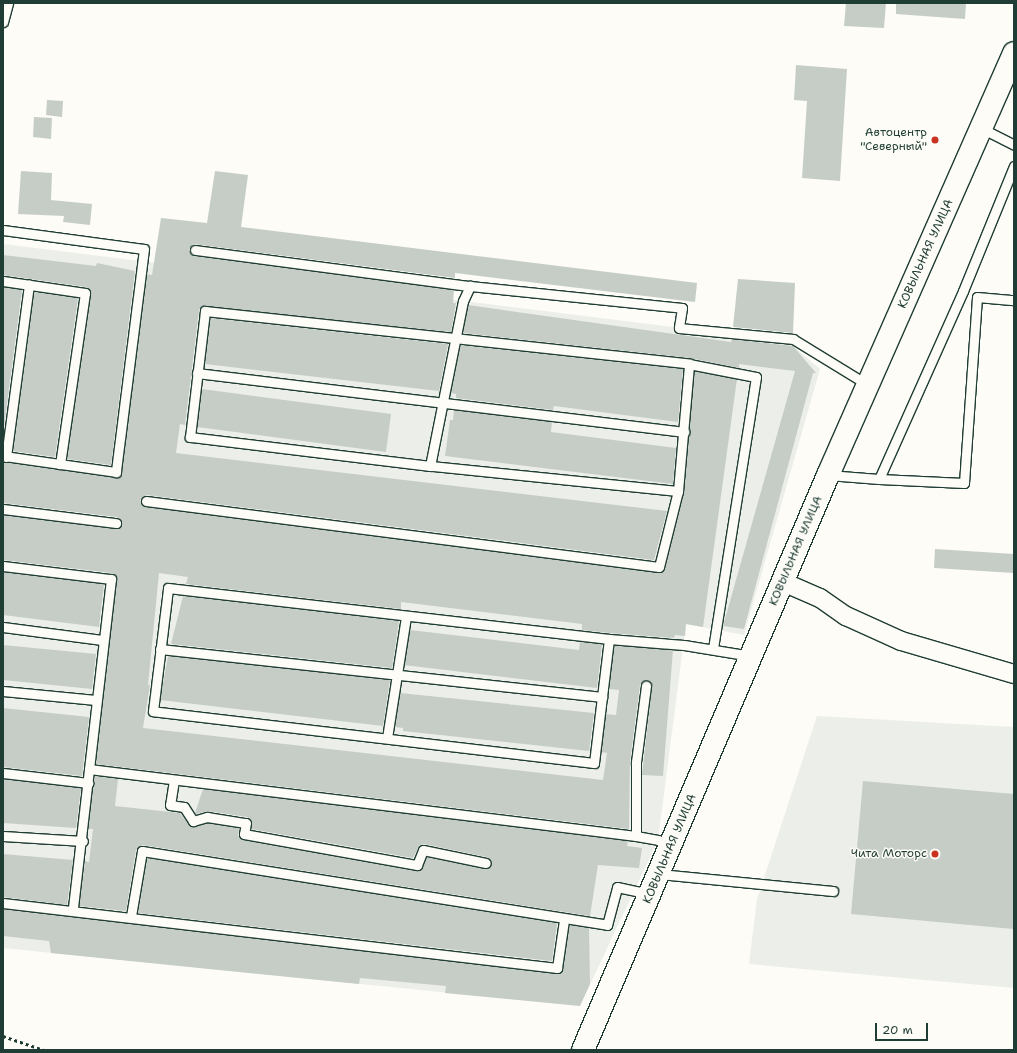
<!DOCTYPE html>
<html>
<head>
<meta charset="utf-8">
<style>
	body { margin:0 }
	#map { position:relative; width:1017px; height:1053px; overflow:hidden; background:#fdfcf7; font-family:"Shantell Sans",sans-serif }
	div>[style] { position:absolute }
	.built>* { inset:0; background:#eceee9 }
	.building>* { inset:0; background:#c6cdc7 }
	.path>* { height:2.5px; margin-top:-1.25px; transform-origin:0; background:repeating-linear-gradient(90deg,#1f3d34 0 3px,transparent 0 6px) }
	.roads { filter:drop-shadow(1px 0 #1f3d34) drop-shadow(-1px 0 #1f3d34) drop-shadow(0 1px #1f3d34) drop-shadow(0 -1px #1f3d34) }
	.service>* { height:9px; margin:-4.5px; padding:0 4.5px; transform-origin:4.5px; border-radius:4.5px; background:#fdfcf7 }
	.minor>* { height:18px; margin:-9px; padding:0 9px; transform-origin:9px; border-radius:9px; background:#fdfcf7 }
	.secondary>* { height:22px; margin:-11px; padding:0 11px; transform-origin:11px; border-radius:11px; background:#fdfcf7 }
	.dots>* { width:11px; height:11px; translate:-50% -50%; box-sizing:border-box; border:2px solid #fdfcf7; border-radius:50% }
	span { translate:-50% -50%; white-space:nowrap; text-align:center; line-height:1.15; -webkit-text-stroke:3px #fdfcf7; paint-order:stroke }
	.poi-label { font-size:12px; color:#1f3d34 }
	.right { translate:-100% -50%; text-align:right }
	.street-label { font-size:12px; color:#1f3d34 }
	.frame { position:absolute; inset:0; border:4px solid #1f3d34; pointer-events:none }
	.scale { position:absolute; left:875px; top:1023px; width:53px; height:18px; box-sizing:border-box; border:2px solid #1f3d34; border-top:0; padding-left:5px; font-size:12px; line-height:14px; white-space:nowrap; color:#1f3d34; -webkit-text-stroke:3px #fdfcf7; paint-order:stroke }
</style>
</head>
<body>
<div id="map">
	<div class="built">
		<i style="clip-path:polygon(3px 244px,787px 341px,820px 369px,744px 635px,686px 624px,658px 840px,580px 1006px,3px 948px)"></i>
		<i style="clip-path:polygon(817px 716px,1014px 727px,1014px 988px,749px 964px,757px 899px)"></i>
	</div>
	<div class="building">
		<i style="clip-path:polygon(846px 3px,886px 3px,884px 28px,844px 26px)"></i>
		<i style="clip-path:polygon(896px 3px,966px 3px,965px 19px,896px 14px)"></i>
		<i style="clip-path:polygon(796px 65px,847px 69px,840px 181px,802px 178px,807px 101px,794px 100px)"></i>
		<i style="clip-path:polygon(47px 100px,63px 101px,62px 117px,46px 115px)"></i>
		<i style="clip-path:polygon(34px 117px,52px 118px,51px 139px,33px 137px)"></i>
		<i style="clip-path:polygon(21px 171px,52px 173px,51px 200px,92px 204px,90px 225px,63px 222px,64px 216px,18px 214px)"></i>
		<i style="clip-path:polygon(215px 171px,248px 175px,241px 227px,697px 283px,695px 302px,455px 273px,455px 278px,193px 244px,189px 250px,194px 256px,454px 290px,453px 303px,456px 303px,451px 332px,202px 306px,199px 310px,185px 425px,180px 424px,176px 453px,667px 511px,654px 560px,147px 495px,140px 500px,145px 507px,661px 573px,665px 568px,684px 492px,694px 371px,737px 379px,703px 627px,686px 624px,685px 636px,675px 635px,674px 638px,610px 633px,582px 630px,582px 624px,401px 602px,401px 609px,186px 584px,188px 577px,159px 573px,148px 685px,150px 685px,143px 728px,603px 780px,607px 753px,601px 752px,606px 714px,616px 715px,619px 690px,609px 689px,614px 645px,673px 650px,663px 776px,642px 775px,652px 686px,646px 680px,640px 685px,630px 761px,629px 829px,96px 764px,117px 577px,112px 573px,3px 560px,3px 515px,115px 529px,121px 527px,122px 521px,117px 517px,3px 503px,3px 462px,115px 478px,121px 475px,147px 274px,152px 275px,161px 218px,207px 223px)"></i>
		<i style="clip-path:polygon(3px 255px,96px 266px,97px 263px,135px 271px,111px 465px,67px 459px,90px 290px,86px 287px,3px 275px)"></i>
		<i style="clip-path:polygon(738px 279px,795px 283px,793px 333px,733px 327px)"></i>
		<i style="clip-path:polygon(3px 287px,22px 290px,3px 434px)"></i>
		<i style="clip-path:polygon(34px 292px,78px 298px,55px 457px,13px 451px)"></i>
		<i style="clip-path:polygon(468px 305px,731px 342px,732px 339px,793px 346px,816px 373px,813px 373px,744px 629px,723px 626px,795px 371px,739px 364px,739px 368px,690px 358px,463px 333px)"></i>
		<i style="clip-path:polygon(210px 318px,448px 344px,439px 391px,205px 364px)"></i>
		<i style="clip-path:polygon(460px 345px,683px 369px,678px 422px,554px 406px,553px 410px,456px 398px,456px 394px,451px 393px)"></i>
		<i style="clip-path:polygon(202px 389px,391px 414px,386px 452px,197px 427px)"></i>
		<i style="clip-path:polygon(454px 410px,552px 422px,551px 432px,676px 448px,673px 484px,445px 456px,450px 420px,453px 420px)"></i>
		<i style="clip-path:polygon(935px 549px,1014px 554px,1014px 573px,934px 568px)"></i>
		<i style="clip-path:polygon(3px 572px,104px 584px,99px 627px,3px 615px)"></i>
		<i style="clip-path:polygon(183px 596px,399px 621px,392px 668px,171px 644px)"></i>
		<i style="clip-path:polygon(410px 630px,579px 650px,580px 642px,602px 644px,597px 688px,404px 665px)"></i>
		<i style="clip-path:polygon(3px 645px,96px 654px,92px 689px,3px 680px)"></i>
		<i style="clip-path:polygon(168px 656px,390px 680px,383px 726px,160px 700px)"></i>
		<i style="clip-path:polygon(400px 693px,594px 713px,589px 751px,403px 731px,403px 728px,395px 727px)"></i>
		<i style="clip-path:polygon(3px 708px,89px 717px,82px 776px,3px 767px)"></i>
		<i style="clip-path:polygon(94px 776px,118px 779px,115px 806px,180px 813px,191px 827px,207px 823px,239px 828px,238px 836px,243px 840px,416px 871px,421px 869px,427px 857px,485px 869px,490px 867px,492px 862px,487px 857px,424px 844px,419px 846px,413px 858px,251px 829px,252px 821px,247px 817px,208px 811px,196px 814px,195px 813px,203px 789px,628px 841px,627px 846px,642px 848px,639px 868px,598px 865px,590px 916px,143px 845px,136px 850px,126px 911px,79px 906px,85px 861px,89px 862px,93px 829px,88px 829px)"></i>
		<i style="clip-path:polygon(3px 779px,81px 788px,76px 828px,3px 823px)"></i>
		<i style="clip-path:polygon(863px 781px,1014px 794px,1013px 929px,851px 914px)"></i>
		<i style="clip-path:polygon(3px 854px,73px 860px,67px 905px,3px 897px)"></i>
		<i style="clip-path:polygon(147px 858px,557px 923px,552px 961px,138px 913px)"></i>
		<i style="clip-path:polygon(3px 909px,556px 974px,563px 969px,569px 925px,589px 928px,590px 984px,580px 1006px,445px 993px,446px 986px,360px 978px,359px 984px,51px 953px,49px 941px,3px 936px)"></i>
	</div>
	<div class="path">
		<i style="left:3px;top:1036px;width:43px;rotate:18.9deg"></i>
	</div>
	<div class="roads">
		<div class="service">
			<i style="left:3px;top:22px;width:20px;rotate:-75deg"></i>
			<i style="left:981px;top:128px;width:37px;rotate:27deg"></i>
			<i style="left:3px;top:230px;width:142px;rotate:7.7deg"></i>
			<i style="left:144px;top:249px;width:225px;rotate:97.2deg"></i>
			<i style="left:116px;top:472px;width:114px;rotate:-171.9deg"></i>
			<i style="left:195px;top:250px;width:277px;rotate:7.5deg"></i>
			<i style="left:470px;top:286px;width:213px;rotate:5.9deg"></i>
			<i style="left:682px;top:308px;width:20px;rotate:99deg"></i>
			<i style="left:679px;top:328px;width:115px;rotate:5.5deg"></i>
			<i style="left:793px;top:339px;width:88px;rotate:31.5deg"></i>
			<i style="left:3px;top:281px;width:83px;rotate:8.3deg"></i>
			<i style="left:85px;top:293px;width:173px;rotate:98.3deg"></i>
			<i style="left:197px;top:373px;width:491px;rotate:6.9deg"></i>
			<i style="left:6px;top:457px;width:174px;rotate:-82.4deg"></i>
			<i style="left:430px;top:466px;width:168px;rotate:-78.7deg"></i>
			<i style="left:463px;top:301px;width:17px;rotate:-65deg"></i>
			<i style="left:828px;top:475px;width:51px;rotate:4.5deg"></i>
			<i style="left:879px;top:479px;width:206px;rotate:-65.9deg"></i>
			<i style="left:963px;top:291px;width:135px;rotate:-67.8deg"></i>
			<i style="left:879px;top:479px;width:85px;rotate:2.7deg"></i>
			<i style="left:964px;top:483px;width:186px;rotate:-86deg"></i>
			<i style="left:977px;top:297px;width:37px;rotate:5deg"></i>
			<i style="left:678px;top:491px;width:249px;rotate:-174.2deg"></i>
			<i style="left:430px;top:466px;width:242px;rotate:-173.1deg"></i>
			<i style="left:190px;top:437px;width:127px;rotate:-83.2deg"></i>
			<i style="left:205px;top:311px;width:487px;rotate:6.2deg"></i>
			<i style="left:689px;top:364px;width:68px;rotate:11deg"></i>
			<i style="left:756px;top:377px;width:275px;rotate:99deg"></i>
			<i style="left:146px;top:501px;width:517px;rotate:7.33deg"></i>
			<i style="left:659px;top:567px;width:78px;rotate:-76deg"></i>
			<i style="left:678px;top:491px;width:127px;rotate:-85deg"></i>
			<i style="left:3px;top:509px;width:114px;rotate:7.1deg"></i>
			<i style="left:3px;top:566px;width:109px;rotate:6.9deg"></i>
			<i style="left:111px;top:579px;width:332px;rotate:96.6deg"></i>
			<i style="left:3px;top:627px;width:100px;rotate:7.5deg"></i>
			<i style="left:609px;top:639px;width:125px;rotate:96.9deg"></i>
			<i style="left:594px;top:763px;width:444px;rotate:-173.3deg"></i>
			<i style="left:153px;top:711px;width:124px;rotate:-83deg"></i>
			<i style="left:168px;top:588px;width:444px;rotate:6.6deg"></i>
			<i style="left:609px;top:639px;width:75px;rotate:4.6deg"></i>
			<i style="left:684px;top:645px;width:68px;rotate:9.3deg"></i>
			<i style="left:160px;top:649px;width:445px;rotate:6.2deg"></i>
			<i style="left:3px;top:691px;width:93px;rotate:5.5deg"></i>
			<i style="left:387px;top:738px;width:123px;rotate:-81.1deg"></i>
			<i style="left:89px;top:769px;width:551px;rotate:6.98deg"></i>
			<i style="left:636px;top:836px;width:22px;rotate:10deg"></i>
			<i style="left:658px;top:840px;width:13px;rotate:23deg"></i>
			<i style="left:3px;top:773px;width:86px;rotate:6.7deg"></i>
			<i style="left:174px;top:780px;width:25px;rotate:99deg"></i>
			<i style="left:170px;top:805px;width:14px;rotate:8deg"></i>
			<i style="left:184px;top:807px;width:17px;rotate:57deg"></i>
			<i style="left:193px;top:821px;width:15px;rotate:-16deg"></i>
			<i style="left:207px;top:817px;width:39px;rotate:9deg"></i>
			<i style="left:246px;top:823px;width:11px;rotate:100deg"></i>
			<i style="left:244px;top:834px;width:176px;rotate:10.2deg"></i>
			<i style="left:417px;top:865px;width:16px;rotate:-68deg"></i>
			<i style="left:423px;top:850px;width:64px;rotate:11.7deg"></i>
			<i style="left:3px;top:836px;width:80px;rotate:3.6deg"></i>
			<i style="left:636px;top:836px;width:74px;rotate:-90deg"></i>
			<i style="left:636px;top:762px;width:77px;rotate:-82.5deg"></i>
			<i style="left:659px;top:874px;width:175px;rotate:5.6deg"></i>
			<i style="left:3px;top:903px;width:558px;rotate:6.69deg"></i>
			<i style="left:557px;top:968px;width:49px;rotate:-81.7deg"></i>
			<i style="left:131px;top:916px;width:66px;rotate:-80.4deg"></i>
			<i style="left:142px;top:851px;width:471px;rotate:9deg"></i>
			<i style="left:607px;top:925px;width:39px;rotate:-75deg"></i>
			<i style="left:617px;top:887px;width:33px;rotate:12deg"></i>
		</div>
		<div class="minor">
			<i style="left:783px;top:582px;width:40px;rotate:23.4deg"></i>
			<i style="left:820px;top:598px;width:32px;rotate:35deg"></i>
			<i style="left:846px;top:616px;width:60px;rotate:24.4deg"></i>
			<i style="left:901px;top:641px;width:118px;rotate:16.3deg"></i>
		</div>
		<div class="secondary">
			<i style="left:583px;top:1050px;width:625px;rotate:-66.92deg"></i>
			<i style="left:828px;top:475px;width:461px;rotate:-66.2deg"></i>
		</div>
	</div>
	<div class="dots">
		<i style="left:935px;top:140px;background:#c8321e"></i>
		<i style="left:935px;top:854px;background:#c8321e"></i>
	</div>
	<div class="poi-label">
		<span class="right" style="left:927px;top:140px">Автоцентр<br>"Северный"</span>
		<span class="right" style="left:927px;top:854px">Чита Моторс</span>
	</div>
	<div class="street-label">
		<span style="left:926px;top:254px;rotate:-66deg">КОВЫЛЬНАЯ УЛИЦА</span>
		<span style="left:796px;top:551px;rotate:-67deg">КОВЫЛЬНАЯ УЛИЦА</span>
		<span style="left:670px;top:849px;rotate:-67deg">КОВЫЛЬНАЯ УЛИЦА</span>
	</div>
	<div class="frame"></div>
	<div class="scale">20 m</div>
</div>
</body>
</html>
